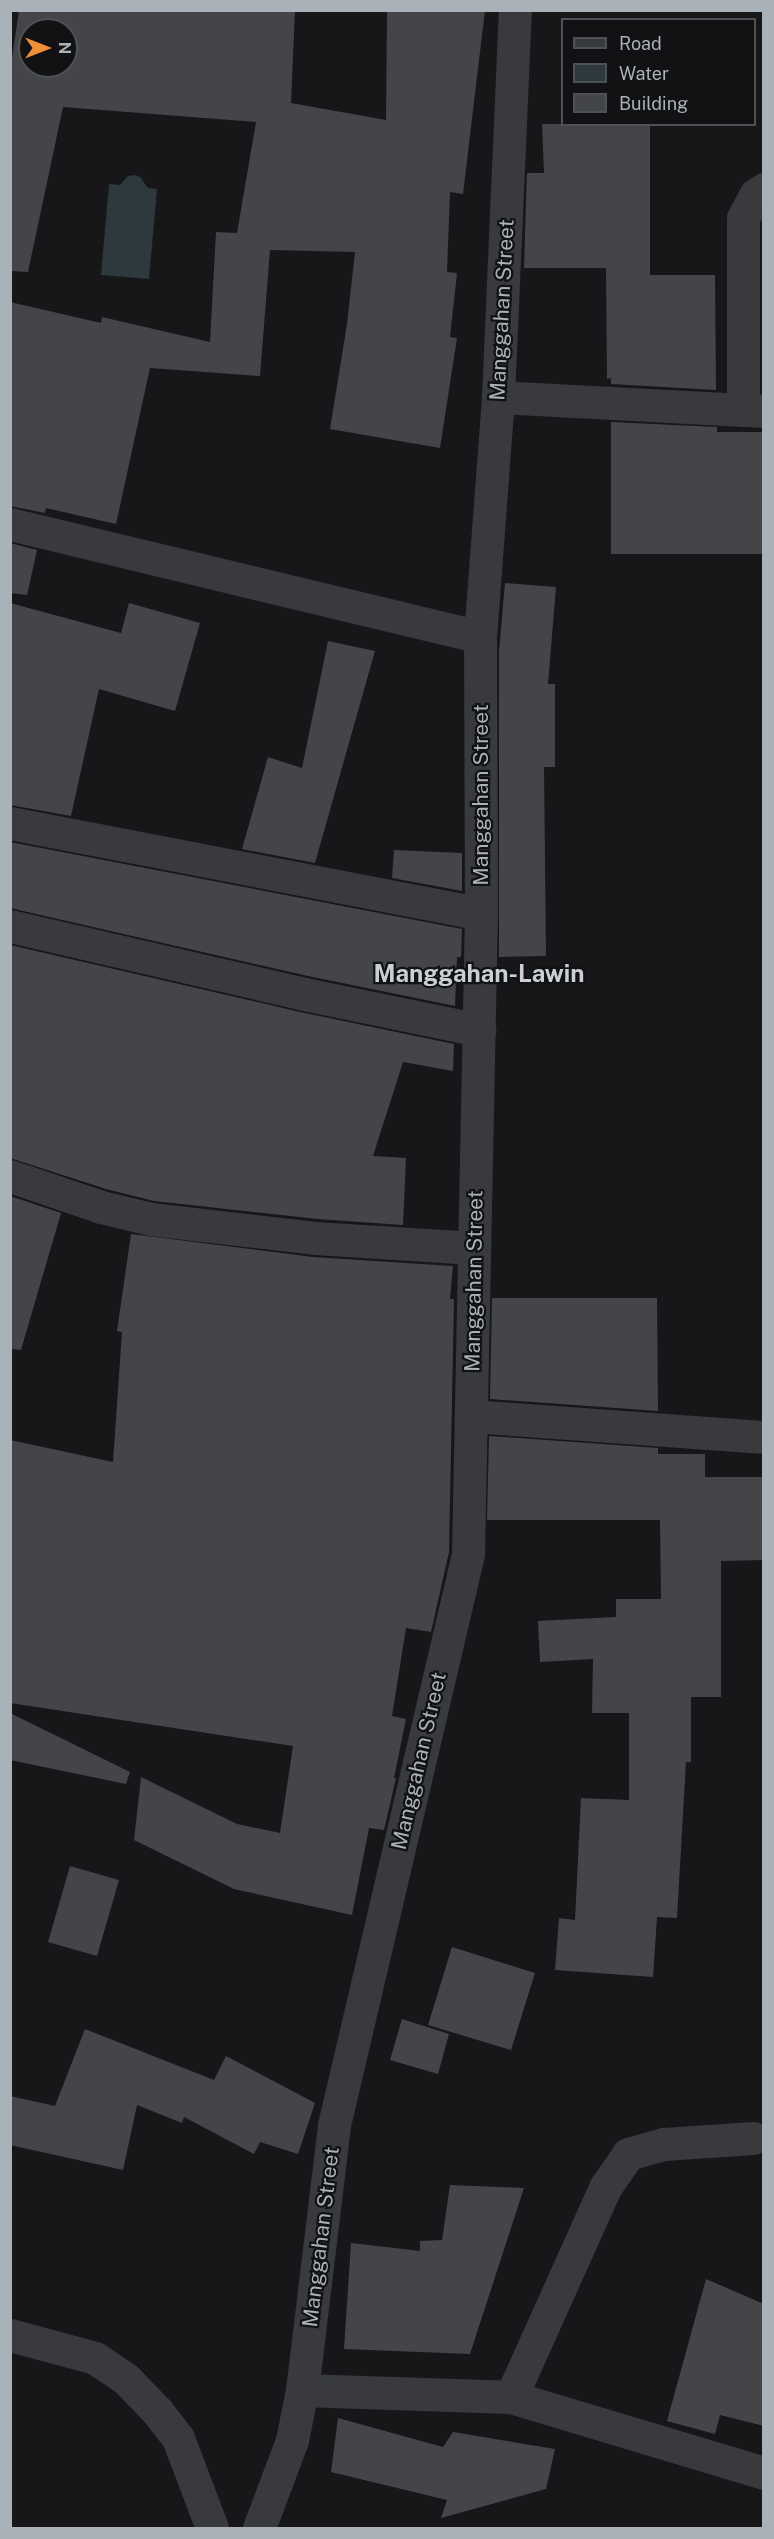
<!DOCTYPE html>
<html>
<head>
<meta charset="utf-8">
<style>
	body { margin:0 }
	#map { position:relative; width:774px; height:2539px; overflow:hidden; background:#171719; font-family:"Public Sans",sans-serif }
	div>[style] { position:absolute }
	.water>* { inset:0; background:#2d393d }
	.building>* { inset:0; background:#434549 }
	.minor>* { height:33px; margin:-16.5px; padding:0 16.5px; transform-origin:16.5px; border-radius:16.5px; background:#383a3e }
	span { translate:-50% -50%; white-space:nowrap; text-align:center; line-height:1.15; -webkit-text-stroke:4.5px #121214; paint-order:stroke }
	.street-label { font-size:21px; color:#a9b1b9 }
	.quarter-label { font-size:24px; color:#cacfd5; font-weight:700 }
	.frame { position:absolute; inset:0; border:12px solid #a9b1b9; pointer-events:none }
	.legend { position:absolute; left:561px; top:18px; width:195px; height:108px; box-sizing:border-box; background:#121214; border:2px solid #4e5256; margin:0; padding:8px 10px; list-style:none; font-size:18px; color:#a9b1b9 }
	.legend li { display:flex; align-items:center; gap:12px; height:30px }
	.legend b { width:30px; border:2px solid #4e5256 }
	.north { position:absolute; left:18px; top:18px; width:60px; height:60px; box-sizing:border-box; background:#121214; border:2px solid #4e5256; border-radius:50%; rotate:90deg; font-size:16px; font-weight:700; line-height:24px; text-align:center; color:#a9b1b9 }
	.north::after { content:''; display:block; margin:auto; width:21px; height:27px; background:#ef9039; clip-path:polygon(50% 0,100% 100%,50% 72%,0 100%) }
</style>
</head>
<body>
<div id="map">
	<div class="water">
		<i style="clip-path:polygon(134px 175px,140px 177px,148px 188px,157px 189px,149px 279px,101px 275px,109px 184px,120px 185px,128px 176px)"></i>
	</div>
	<div class="building">
		<i style="clip-path:polygon(evenodd,19px 10px,295px 10px,291px 103px,386px 120px,387px 10px,485px 10px,463px 194px,450px 192px,447px 272px,457px 273px,450px 337px,457px 338px,440px 448px,330px 429px,347px 324px,355px 252px,270px 250px,260px 376px,150px 368px,116px 524px,46px 508px,45px 513px,10px 506px,10px 302px,101px 323px,102px 317px,210px 342px,216px 232px,237px 233px,256px 122px,63px 107px,28px 272px,10px 271px,10px 72px,19px 10px,30px 30px,66px 30px,66px 66px,30px 66px,30px 30px)"></i>
		<i style="clip-path:polygon(542px 124px,650px 124px,650px 275px,715px 275px,716px 390px,611px 384px,611px 378px,607px 379px,606px 268px,524px 268px,527px 173px,544px 173px)"></i>
		<i style="clip-path:polygon(611px 422px,717px 427px,717px 432px,764px 432px,764px 554px,611px 554px)"></i>
		<i style="clip-path:polygon(10px 543px,37px 550px,27px 595px,10px 593px)"></i>
		<i style="clip-path:polygon(505px 583px,556px 587px,548px 684px,555px 684px,555px 767px,544px 767px,546px 956px,499px 957px,499px 652px)"></i>
		<i style="clip-path:polygon(10px 603px,121px 633px,129px 603px,200px 623px,175px 711px,99px 689px,71px 816px,10px 805px)"></i>
		<i style="clip-path:polygon(328px 641px,375px 651px,315px 863px,242px 849px,268px 757px,302px 768px)"></i>
		<i style="clip-path:polygon(10px 842px,462px 929px,461px 957px,457px 957px,455px 1006px,308px 976px,10px 908px)"></i>
		<i style="clip-path:polygon(394px 850px,462px 853px,462px 891px,392px 878px)"></i>
		<i style="clip-path:polygon(10px 945px,300px 1012px,454px 1044px,453px 1071px,403px 1062px,373px 1156px,406px 1158px,403px 1225px,317px 1219px,154px 1201px,106px 1189px,10px 1158px)"></i>
		<i style="clip-path:polygon(10px 1196px,61px 1213px,21px 1350px,10px 1349px)"></i>
		<i style="clip-path:polygon(131px 1234px,313px 1257px,453px 1266px,450px 1299px,454px 1299px,449px 1552px,431px 1632px,406px 1628px,392px 1716px,406px 1719px,394px 1778px,396px 1778px,384px 1830px,369px 1828px,352px 1915px,234px 1889px,134px 1840px,141px 1777px,237px 1824px,280px 1833px,293px 1746px,10px 1703px,10px 1440px,113px 1462px,122px 1332px,117px 1331px)"></i>
		<i style="clip-path:polygon(492px 1298px,657px 1298px,658px 1411px,490px 1399px)"></i>
		<i style="clip-path:polygon(489px 1436px,658px 1448px,658px 1454px,705px 1454px,705px 1477px,764px 1477px,764px 1560px,721px 1561px,721px 1697px,691px 1697px,691px 1762px,686px 1762px,677px 1918px,657px 1917px,653px 1977px,555px 1970px,559px 1918px,575px 1920px,581px 1798px,629px 1800px,629px 1713px,592px 1713px,593px 1659px,540px 1662px,538px 1621px,616px 1617px,616px 1599px,661px 1599px,660px 1520px,487px 1520px)"></i>
		<i style="clip-path:polygon(10px 1713px,130px 1772px,126px 1784px,10px 1760px)"></i>
		<i style="clip-path:polygon(70px 1866px,119px 1880px,97px 1956px,48px 1942px)"></i>
		<i style="clip-path:polygon(452px 1947px,535px 1973px,511px 2050px,428px 2025px)"></i>
		<i style="clip-path:polygon(402px 2019px,449px 2034px,438px 2074px,390px 2060px)"></i>
		<i style="clip-path:polygon(85px 2029px,214px 2080px,226px 2056px,315px 2103px,298px 2154px,260px 2142px,254px 2154px,184px 2117px,182px 2123px,137px 2105px,123px 2170px,10px 2145px,10px 2096px,55px 2106px)"></i>
		<i style="clip-path:polygon(450px 2185px,524px 2188px,470px 2354px,344px 2349px,351px 2243px,420px 2251px,420px 2241px,442px 2240px)"></i>
		<i style="clip-path:polygon(706px 2279px,764px 2304px,764px 2426px,720px 2415px,715px 2434px,667px 2421px)"></i>
		<i style="clip-path:polygon(338px 2418px,443px 2447px,453px 2432px,555px 2449px,546px 2489px,441px 2518px,447px 2500px,331px 2472px)"></i>
	</div>
	<div class="minor">
		<i style="left:498px;top:397px;width:266px;rotate:3deg"></i>
		<i style="left:743px;top:410px;width:192px;rotate:-90deg"></i>
		<i style="left:743px;top:218px;width:26px;rotate:-62deg"></i>
		<i style="left:755px;top:195px;width:11px;rotate:-34deg"></i>
		<i style="left:10px;top:524px;width:483px;rotate:13.5deg"></i>
		<i style="left:10px;top:823px;width:480px;rotate:10.9deg"></i>
		<i style="left:10px;top:926px;width:302px;rotate:13deg"></i>
		<i style="left:304px;top:994px;width:179px;rotate:11.6deg"></i>
		<i style="left:10px;top:1176px;width:96px;rotate:18.8deg"></i>
		<i style="left:101px;top:1207px;width:51px;rotate:13.5deg"></i>
		<i style="left:151px;top:1219px;width:165px;rotate:6.6deg"></i>
		<i style="left:315px;top:1238px;width:159px;rotate:3.6deg"></i>
		<i style="left:471px;top:1416px;width:294px;rotate:4.1deg"></i>
		<i style="left:10px;top:2335px;width:88px;rotate:15.1deg"></i>
		<i style="left:95px;top:2358px;width:37px;rotate:34deg"></i>
		<i style="left:126px;top:2379px;width:45px;rotate:45.9deg"></i>
		<i style="left:157px;top:2411px;width:34px;rotate:52deg"></i>
		<i style="left:178px;top:2438px;width:96px;rotate:69.3deg"></i>
		<i style="left:302px;top:2390px;width:209px;rotate:1.9deg"></i>
		<i style="left:511px;top:2397px;width:264px;rotate:16.7deg"></i>
		<i style="left:511px;top:2397px;width:231px;rotate:-65.8deg"></i>
		<i style="left:606px;top:2186px;width:39px;rotate:-55deg"></i>
		<i style="left:628px;top:2154px;width:37px;rotate:-16deg"></i>
		<i style="left:664px;top:2144px;width:89px;rotate:-3.9deg"></i>
		<i style="left:259px;top:2528px;width:94px;rotate:-69.4deg"></i>
		<i style="left:292px;top:2440px;width:51px;rotate:-78.7deg"></i>
		<i style="left:302px;top:2390px;width:267px;rotate:-83.1deg"></i>
		<i style="left:334px;top:2125px;width:587px;rotate:-76.79deg"></i>
		<i style="left:468px;top:1554px;width:640px;rotate:-88.84deg"></i>
		<i style="left:481px;top:914px;width:277px;rotate:-90.2deg"></i>
		<i style="left:480px;top:637px;width:241px;rotate:-85.7deg"></i>
		<i style="left:498px;top:397px;width:387px;rotate:-87.5deg"></i>
	</div>
	<div class="street-label">
		<span style="left:502px;top:310px;rotate:-87deg">Manggahan Street</span>
		<span style="left:481px;top:795px;rotate:-90deg">Manggahan Street</span>
		<span style="left:474px;top:1281px;rotate:-89deg">Manggahan Street</span>
		<span style="left:419px;top:1761px;rotate:-77deg">Manggahan Street</span>
		<span style="left:321px;top:2237px;rotate:-83deg">Manggahan Street</span>
	</div>
	<div class="quarter-label">
		<span style="left:479px;top:974px">Manggahan-Lawin</span>
	</div>
	<div class="frame"></div>
	<ul class="legend">
	<li><b style="height:8px;background:#383a3e"></b>Road</li>
	<li><b style="height:16px;background:#2d393d"></b>Water</li>
	<li><b style="height:16px;background:#434549"></b>Building</li>
	</ul>
	<div class="north">N</div>
</div>
</body>
</html>
